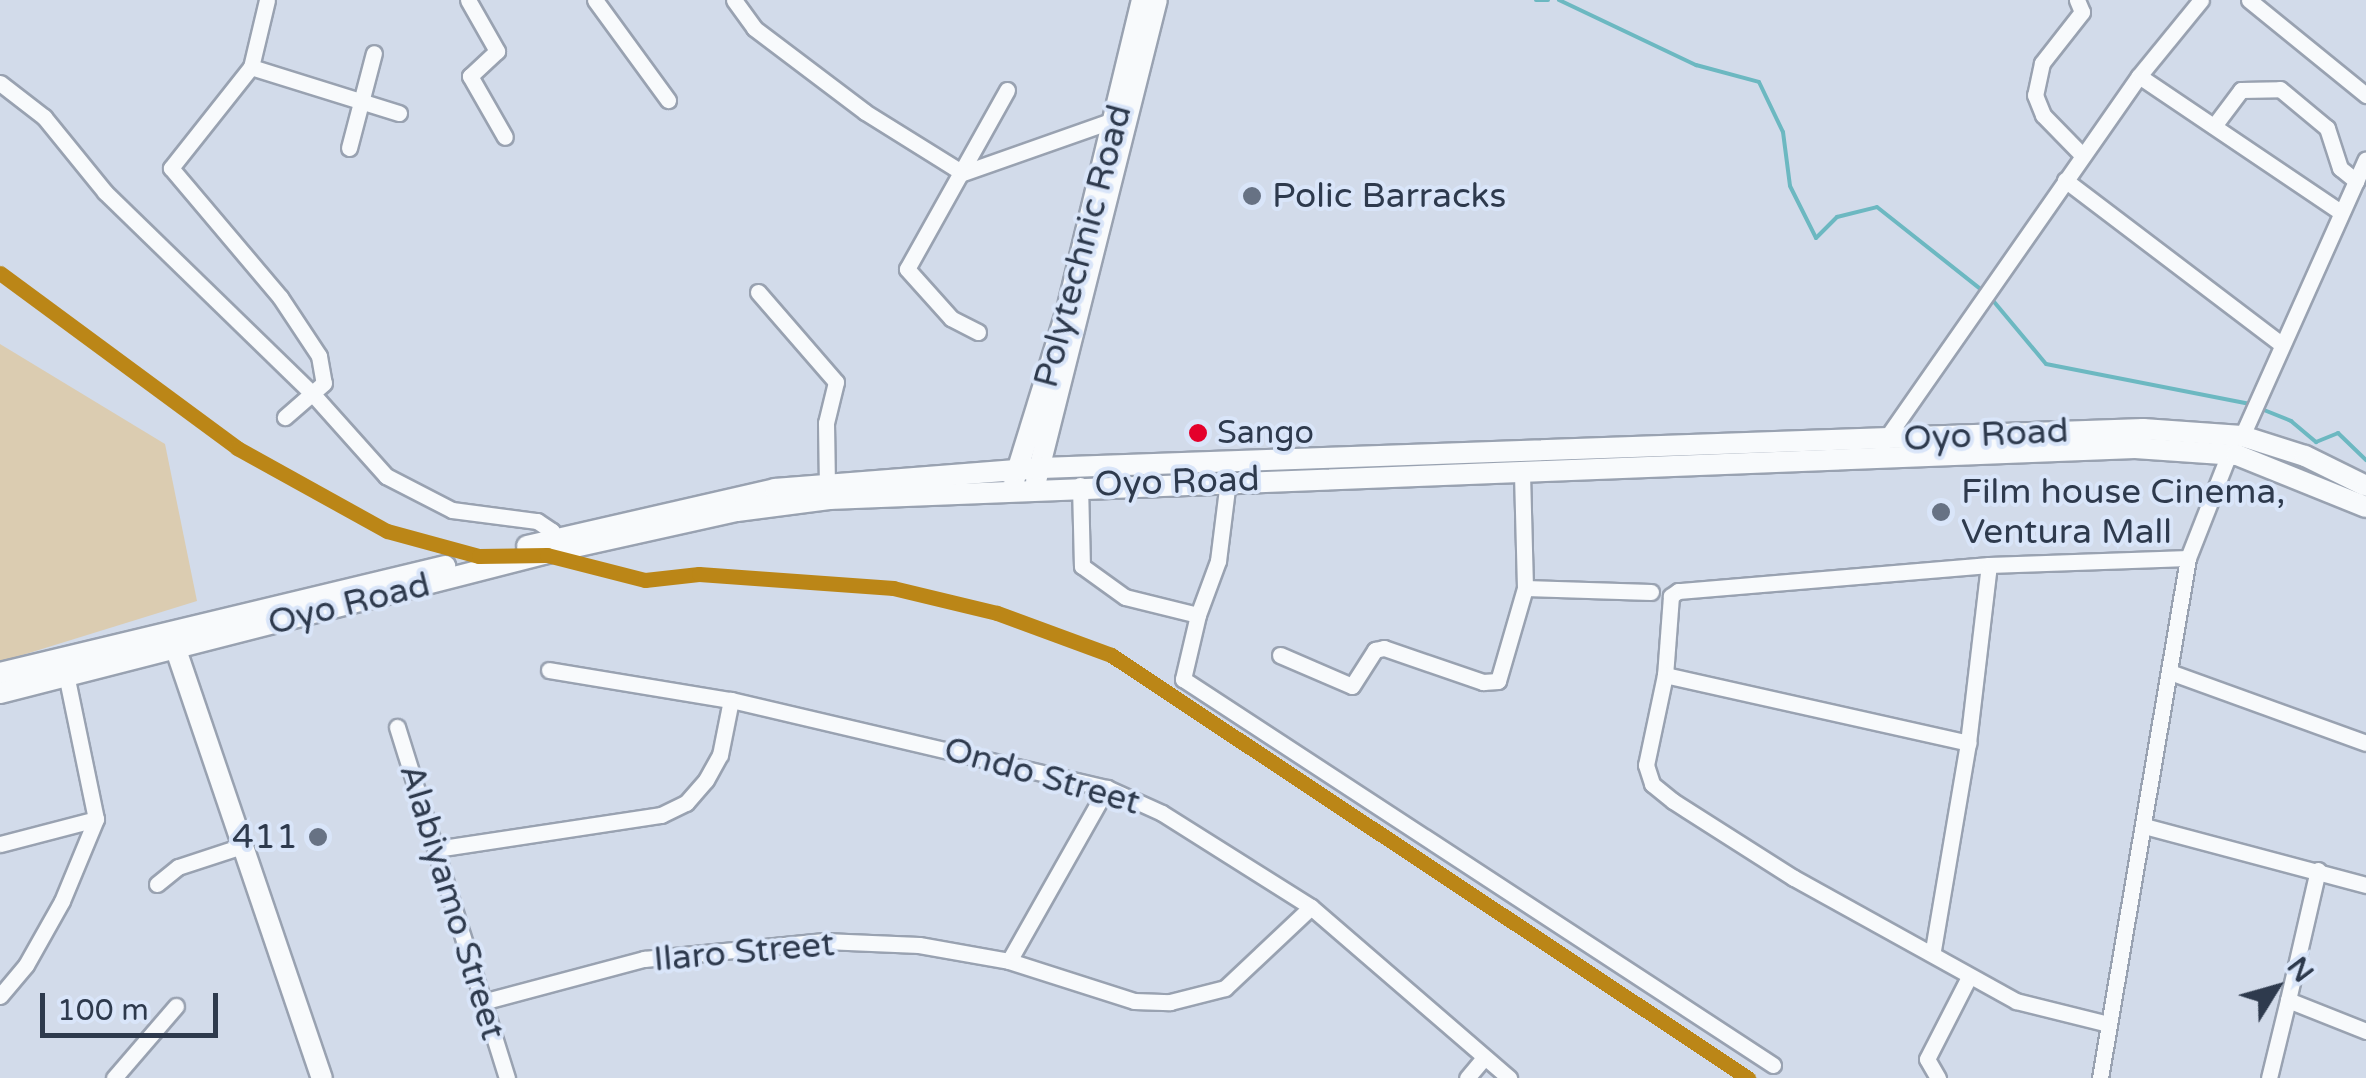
<!DOCTYPE html>
<html>
<head>
<meta charset="utf-8">
<style>
	body { margin:0 }
	#map { position:relative; width:2366px; height:1078px; overflow:hidden; background:#d2dbea; font-family:"Varela Round",sans-serif }
	div>[style] { position:absolute }
	.green>* { inset:0; background:#dbccb1 }
	.stream>* { height:4px; margin:-2px; padding:0 2px; transform-origin:2px; border-radius:2px; background:#6cb8c1 }
	.roads { filter:drop-shadow(2px 0 #99a2b1) drop-shadow(-2px 0 #99a2b1) drop-shadow(0 2px #99a2b1) drop-shadow(0 -2px #99a2b1) }
	.minor>* { height:15px; margin:-7.5px; padding:0 7.5px; transform-origin:7.5px; border-radius:7.5px; background:#f8fafc }
	.major>* { height:20px; margin:-10px; padding:0 10px; transform-origin:10px; border-radius:10px; background:#f8fafc }
	.rail-1>* { height:15px; margin:-7.5px; padding:0 7.5px; transform-origin:7.5px; border-radius:7.5px; background:#bb8617 }
	.dots>* { width:28px; height:28px; translate:-50% -50%; box-sizing:border-box; border:5px solid #d9e5f9; border-radius:50% }
	span { translate:-50% -50%; white-space:nowrap; text-align:center; line-height:1.15; -webkit-text-stroke:8px #d9e5f9; paint-order:stroke }
	.bus-label { font-size:32px; color:#2e3a4d }
	.left { translate:0 -50%; text-align:left }
	.poi-label { font-size:35px; color:#2e3a4d }
	.right { translate:-100% -50%; text-align:right }
	.street-label { font-size:35px; color:#2e3a4d }
	.north { position:absolute; left:2226px; top:938px; width:100px; height:100px; -webkit-text-stroke:8px #d9e5f9; paint-order:stroke; rotate:53deg; font-size:28px; font-weight:700; line-height:40px; text-align:center; color:#2e3a4d }
	.north::after { content:''; display:block; margin:auto; width:35px; height:45px; background:#2e3a4d; clip-path:polygon(50% 0,100% 100%,50% 72%,0 100%) }
	.scale { position:absolute; left:40px; top:993px; width:178px; height:45px; box-sizing:border-box; border:5px solid #2e3a4d; border-top:0; padding-left:12px; font-size:30px; line-height:35px; white-space:nowrap; color:#2e3a4d; -webkit-text-stroke:8px #d9e5f9; paint-order:stroke }
</style>
</head>
<body>
<div id="map">
	<div class="green">
		<i style="clip-path:polygon(0 344px,165px 444px,197px 601px,0 662px)"></i>
	</div>
	<div class="stream">
		<i style="left:1536px;top:0;width:12px"></i>
		<i style="left:1559px;top:0;width:152px;rotate:25.4deg"></i>
		<i style="left:1696px;top:65px;width:65px;rotate:15.1deg"></i>
		<i style="left:1759px;top:82px;width:55px;rotate:64.4deg"></i>
		<i style="left:1783px;top:132px;width:54px;rotate:82.6deg"></i>
		<i style="left:1790px;top:186px;width:58px;rotate:63.4deg"></i>
		<i style="left:1816px;top:238px;width:30px;rotate:-45deg"></i>
		<i style="left:1837px;top:217px;width:41px;rotate:-14deg"></i>
		<i style="left:1877px;top:207px;width:135px;rotate:38.4deg"></i>
		<i style="left:1990px;top:297px;width:87px;rotate:50.1deg"></i>
		<i style="left:2046px;top:364px;width:208px;rotate:11.1deg"></i>
		<i style="left:2259px;top:408px;width:35px;rotate:22deg"></i>
		<i style="left:2291px;top:421px;width:33px;rotate:40deg"></i>
		<i style="left:2316px;top:442px;width:24px;rotate:-22deg"></i>
		<i style="left:2338px;top:433px;width:39px;rotate:44deg"></i>
	</div>
	<div class="roads">
		<div class="minor">
			<i style="left:267px;top:0;width:69px;rotate:103.4deg"></i>
			<i style="left:251px;top:67px;width:129px;rotate:128.4deg"></i>
			<i style="left:171px;top:168px;width:169px;rotate:49.8deg"></i>
			<i style="left:280px;top:297px;width:71px;rotate:56.5deg"></i>
			<i style="left:319px;top:356px;width:27px;rotate:80deg"></i>
			<i style="left:324px;top:383px;width:52px;rotate:138.9deg"></i>
			<i style="left:468px;top:0;width:59px;rotate:60.4deg"></i>
			<i style="left:497px;top:51px;width:37px;rotate:137deg"></i>
			<i style="left:470px;top:76px;width:70px;rotate:60.2deg"></i>
			<i style="left:595px;top:0;width:124px;rotate:53.9deg"></i>
			<i style="left:734px;top:0;width:34px;rotate:54deg"></i>
			<i style="left:754px;top:28px;width:139px;rotate:37.1deg"></i>
			<i style="left:865px;top:112px;width:115px;rotate:31.9deg"></i>
			<i style="left:963px;top:173px;width:157px;rotate:-19.4deg"></i>
			<i style="left:2077px;top:0;width:13px;rotate:67deg"></i>
			<i style="left:2082px;top:12px;width:65px;rotate:128.1deg"></i>
			<i style="left:2042px;top:63px;width:33px;rotate:102deg"></i>
			<i style="left:2035px;top:95px;width:22px;rotate:68deg"></i>
			<i style="left:2043px;top:115px;width:57px;rotate:45.7deg"></i>
			<i style="left:2249px;top:0;width:151px;rotate:39.1deg"></i>
			<i style="left:251px;top:67px;width:155px;rotate:17.3deg"></i>
			<i style="left:2139px;top:76px;width:244px;rotate:34deg"></i>
			<i style="left:0;top:83px;width:56px;rotate:37.7deg"></i>
			<i style="left:44px;top:117px;width:97px;rotate:50.9deg"></i>
			<i style="left:105px;top:192px;width:287px;rotate:44.2deg"></i>
			<i style="left:311px;top:392px;width:113px;rotate:48.2deg"></i>
			<i style="left:386px;top:476px;width:74px;rotate:27.3deg"></i>
			<i style="left:452px;top:510px;width:86px;rotate:7.4deg"></i>
			<i style="left:537px;top:521px;width:18px;rotate:34deg"></i>
			<i style="left:552px;top:531px;width:16px;rotate:75deg"></i>
			<i style="left:2214px;top:126px;width:45px;rotate:-53.1deg"></i>
			<i style="left:2241px;top:90px;width:39px;rotate:-1deg"></i>
			<i style="left:2280px;top:89px;width:61px;rotate:39.7deg"></i>
			<i style="left:2327px;top:128px;width:42px;rotate:72deg"></i>
			<i style="left:2340px;top:168px;width:21px;rotate:39deg"></i>
			<i style="left:349px;top:148px;width:98px;rotate:-75.3deg"></i>
			<i style="left:2065px;top:180px;width:270px;rotate:37.2deg"></i>
			<i style="left:758px;top:292px;width:119px;rotate:49.1deg"></i>
			<i style="left:836px;top:382px;width:42px;rotate:103.7deg"></i>
			<i style="left:826px;top:423px;width:61px;rotate:89.1deg"></i>
			<i style="left:978px;top:332px;width:30px;rotate:-153deg"></i>
			<i style="left:951px;top:318px;width:66px;rotate:-131.9deg"></i>
			<i style="left:907px;top:269px;width:205px;rotate:-60.8deg"></i>
			<i style="left:2242px;top:436px;width:303px;rotate:-65.9deg"></i>
			<i style="left:1885px;top:440px;width:444px;rotate:-55.1deg"></i>
			<i style="left:2139px;top:76px;width:98px;rotate:-50.8deg"></i>
			<i style="left:1080px;top:485px;width:81px;rotate:88.6deg"></i>
			<i style="left:1082px;top:566px;width:53px;rotate:35.8deg"></i>
			<i style="left:1125px;top:597px;width:75px;rotate:13.9deg"></i>
			<i style="left:1198px;top:615px;width:58px;rotate:-69.7deg"></i>
			<i style="left:1218px;top:561px;width:81px;rotate:-82.9deg"></i>
			<i style="left:1989px;top:565px;width:312px;rotate:175.2deg"></i>
			<i style="left:1678px;top:591px;width:9px;rotate:144deg"></i>
			<i style="left:1671px;top:596px;width:79px;rotate:94.3deg"></i>
			<i style="left:1665px;top:675px;width:311px;rotate:12.6deg"></i>
			<i style="left:1968px;top:743px;width:179px;rotate:-83.3deg"></i>
			<i style="left:1989px;top:565px;width:199px;rotate:-2deg"></i>
			<i style="left:2188px;top:558px;width:112px;rotate:-68.5deg"></i>
			<i style="left:1525px;top:588px;width:126px;rotate:1.8deg"></i>
			<i style="left:1198px;top:615px;width:66px;rotate:103.2deg"></i>
			<i style="left:1183px;top:679px;width:705px;rotate:33.19deg"></i>
			<i style="left:1280px;top:655px;width:78px;rotate:23.3deg"></i>
			<i style="left:1352px;top:686px;width:43px;rotate:-57.4deg"></i>
			<i style="left:1375px;top:650px;width:9px;rotate:-13deg"></i>
			<i style="left:1384px;top:648px;width:105px;rotate:19deg"></i>
			<i style="left:1483px;top:682px;width:15px;rotate:-4deg"></i>
			<i style="left:1498px;top:681px;width:97px;rotate:-73.8deg"></i>
			<i style="left:1525px;top:588px;width:117px;rotate:-91.5deg"></i>
			<i style="left:549px;top:670px;width:184px;rotate:9.4deg"></i>
			<i style="left:731px;top:700px;width:386px;rotate:13.2deg"></i>
			<i style="left:1107px;top:788px;width:60px;rotate:24.4deg"></i>
			<i style="left:1162px;top:813px;width:176px;rotate:32.2deg"></i>
			<i style="left:1311px;top:907px;width:262px;rotate:40.8deg"></i>
			<i style="left:2170px;top:672px;width:208px;rotate:19.9deg"></i>
			<i style="left:1665px;top:675px;width:92px;rotate:101.9deg"></i>
			<i style="left:1646px;top:765px;width:20px;rotate:72deg"></i>
			<i style="left:1652px;top:784px;width:27px;rotate:39deg"></i>
			<i style="left:1673px;top:801px;width:143px;rotate:32.5deg"></i>
			<i style="left:1794px;top:878px;width:254px;rotate:29deg"></i>
			<i style="left:2016px;top:1001px;width:95px;rotate:14deg"></i>
			<i style="left:397px;top:727px;width:368px;rotate:72.6deg"></i>
			<i style="left:2144px;top:826px;width:230px;rotate:14.9deg"></i>
			<i style="left:0;top:844px;width:99px;rotate:-14.6deg"></i>
			<i style="left:436px;top:849px;width:228px;rotate:-8.6deg"></i>
			<i style="left:661px;top:815px;width:28px;rotate:-26deg"></i>
			<i style="left:686px;top:803px;width:30px;rotate:-49deg"></i>
			<i style="left:706px;top:780px;width:29px;rotate:-61deg"></i>
			<i style="left:720px;top:755px;width:56px;rotate:-78.7deg"></i>
			<i style="left:2318px;top:870px;width:133px;rotate:103deg"></i>
			<i style="left:2288px;top:1000px;width:84px;rotate:21.7deg"></i>
			<i style="left:157px;top:884px;width:27px;rotate:-39deg"></i>
			<i style="left:178px;top:867px;width:67px;rotate:-18.2deg"></i>
			<i style="left:1933px;top:950px;width:210px;rotate:-80.4deg"></i>
			<i style="left:1009px;top:961px;width:199px;rotate:-60.5deg"></i>
			<i style="left:0;top:996px;width:40px;rotate:-50deg"></i>
			<i style="left:26px;top:965px;width:73px;rotate:-60.6deg"></i>
			<i style="left:62px;top:901px;width:89px;rotate:-67.5deg"></i>
			<i style="left:96px;top:819px;width:153px;rotate:-101.7deg"></i>
			<i style="left:482px;top:1002px;width:168px;rotate:-14.9deg"></i>
			<i style="left:644px;top:959px;width:181px;rotate:-5.7deg"></i>
			<i style="left:824px;top:941px;width:95px;rotate:2.4deg"></i>
			<i style="left:919px;top:945px;width:91px;rotate:10.1deg"></i>
			<i style="left:1009px;top:961px;width:131px;rotate:17.7deg"></i>
			<i style="left:1134px;top:1001px;width:36px;rotate:2deg"></i>
			<i style="left:1170px;top:1002px;width:57px;rotate:-14.3deg"></i>
			<i style="left:1225px;top:988px;width:118px;rotate:-43.3deg"></i>
			<i style="left:114px;top:1078px;width:95px;rotate:-49.3deg"></i>
			<i style="left:1467px;top:1078px;width:25px;rotate:-50deg"></i>
			<i style="left:1938px;top:1078px;width:22px;rotate:-120deg"></i>
			<i style="left:1927px;top:1059px;width:92px;rotate:-62.9deg"></i>
			<i style="left:2100px;top:1078px;width:527px;rotate:-80.39deg"></i>
			<i style="left:2269px;top:1078px;width:80px;rotate:-76.3deg"></i>
		</div>
		<div class="major">
			<i style="left:1014px;top:481px;width:179px;rotate:-72.8deg"></i>
			<i style="left:1067px;top:310px;width:319px;rotate:-76.4deg"></i>
			<i style="left:1036px;top:481px;width:496px;rotate:-75.9deg"></i>
			<i style="left:527px;top:546px;width:254px;rotate:-12.9deg"></i>
			<i style="left:775px;top:489px;width:267px;rotate:-4.5deg"></i>
			<i style="left:1041px;top:468px;width:1103px;rotate:-2.03deg"></i>
			<i style="left:2143px;top:429px;width:99px;rotate:4deg"></i>
			<i style="left:2242px;top:436px;width:66px;rotate:17.6deg"></i>
			<i style="left:2305px;top:456px;width:68px;rotate:26.2deg"></i>
			<i style="left:172px;top:638px;width:465px;rotate:71.2deg"></i>
			<i style="left:0;top:673px;width:458px;rotate:-13.5deg"></i>
			<i style="left:0;top:693px;width:570px;rotate:-14.33deg"></i>
			<i style="left:552px;top:552px;width:189px;rotate:-12.5deg"></i>
			<i style="left:737px;top:511px;width:93px;rotate:-7.4deg"></i>
			<i style="left:829px;top:499px;width:1307px;rotate:-2.24deg"></i>
			<i style="left:2135px;top:448px;width:102px;rotate:3.9deg"></i>
			<i style="left:2237px;top:455px;width:139px;rotate:22deg"></i>
		</div>
	</div>
	<div class="rail-1">
		<i style="left:0;top:273px;width:295px;rotate:36.4deg"></i>
		<i style="left:237px;top:448px;width:171px;rotate:29deg"></i>
		<i style="left:387px;top:531px;width:95px;rotate:15.2deg"></i>
		<i style="left:479px;top:556px;width:68px;rotate:-0.8deg"></i>
		<i style="left:547px;top:555px;width:101px;rotate:14.3deg"></i>
		<i style="left:645px;top:580px;width:54px;rotate:-6.3deg"></i>
		<i style="left:699px;top:574px;width:195px;rotate:4.1deg"></i>
		<i style="left:893px;top:588px;width:107px;rotate:13.5deg"></i>
		<i style="left:997px;top:613px;width:121px;rotate:20.2deg"></i>
		<i style="left:1111px;top:655px;width:765px;rotate:33.59deg"></i>
	</div>
	<div class="dots">
		<i style="left:1252px;top:196px;background:#677284"></i>
		<i style="left:1198px;top:433px;background:#e4002b"></i>
		<i style="left:1941px;top:512px;background:#677284"></i>
		<i style="left:318px;top:837px;background:#677284"></i>
	</div>
	<div class="bus-label">
		<span class="left" style="left:1217px;top:433px">Sango</span>
	</div>
	<div class="poi-label">
		<span class="left" style="left:1272px;top:196px">Polic Barracks</span>
		<span class="left" style="left:1961px;top:512px">Film house Cinema,<br>Ventura Mall</span>
		<span class="right" style="left:298px;top:837px">411</span>
	</div>
	<div class="street-label">
		<span style="left:1083px;top:246px;rotate:-75deg">Polytechnic Road</span>
		<span style="left:1986px;top:435px;rotate:-3deg">Oyo Road</span>
		<span style="left:1177px;top:482px;rotate:-2deg">Oyo Road</span>
		<span style="left:349px;top:604px;rotate:-14deg">Oyo Road</span>
		<span style="left:1042px;top:776px;rotate:16deg">Ondo Street</span>
		<span style="left:452px;top:902px;rotate:73deg">Alabiyamo Street</span>
		<span style="left:744px;top:952px;rotate:-5deg">Ilaro Street</span>
	</div>
	<div class="north">N</div>
	<div class="scale">100 m</div>
</div>
</body>
</html>
